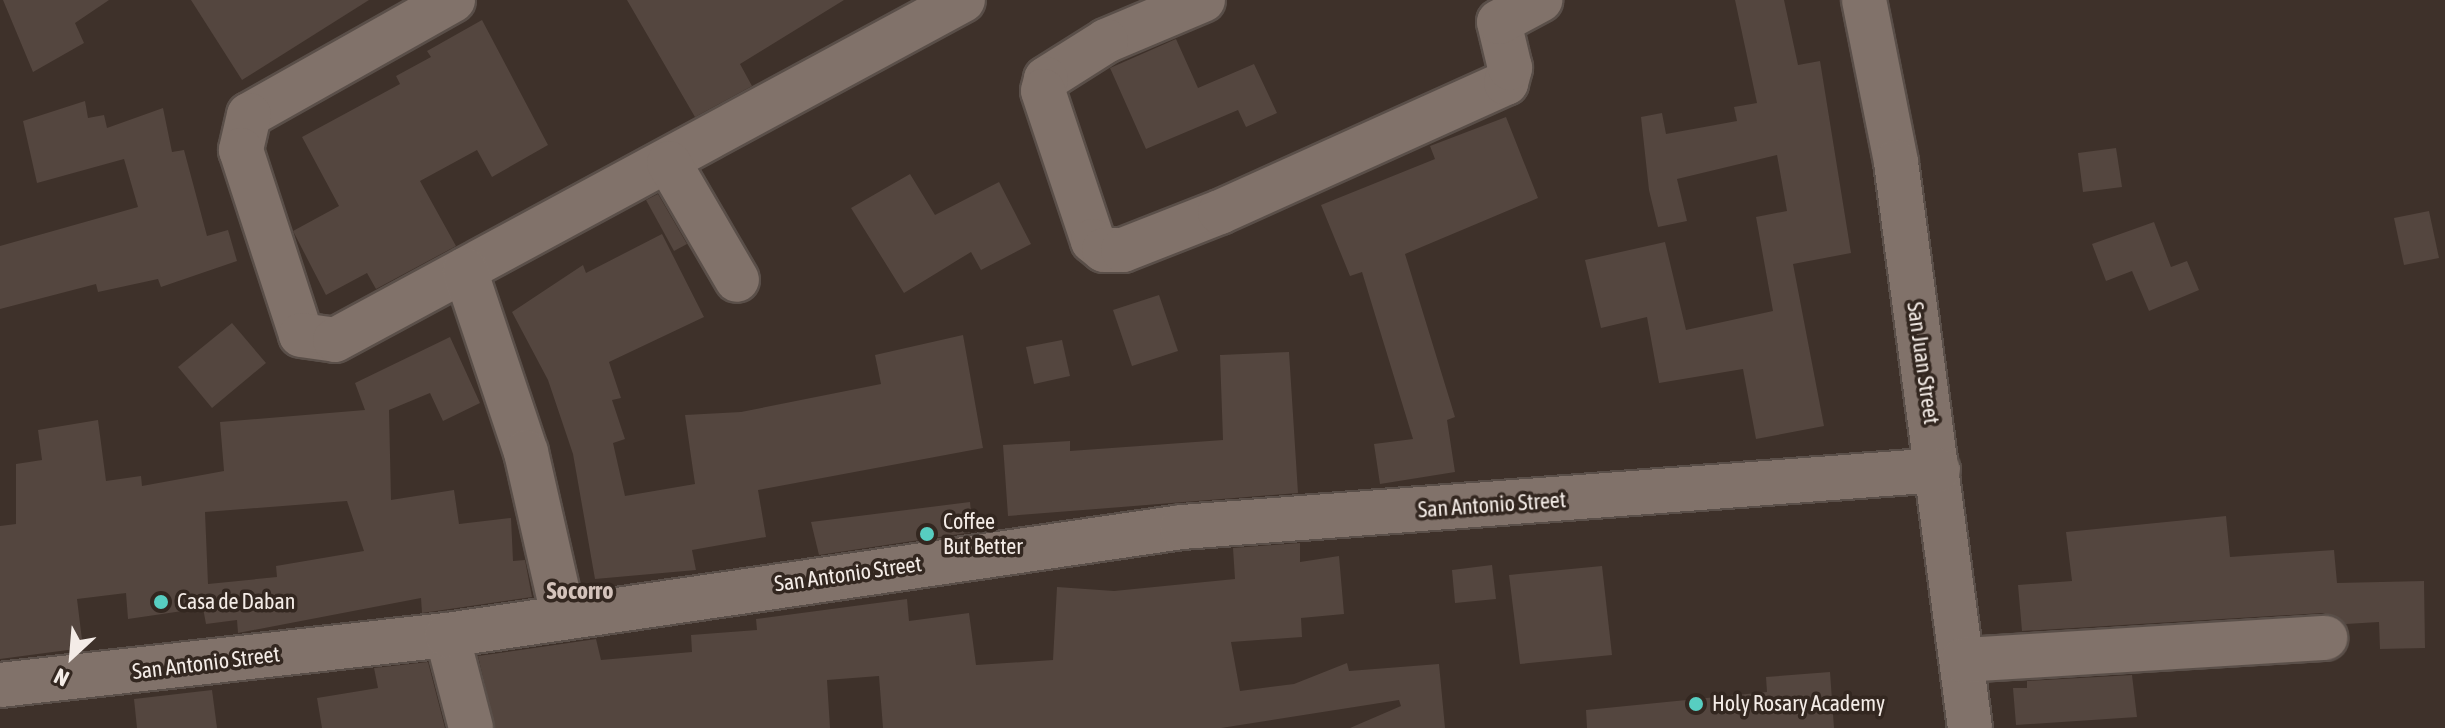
<!DOCTYPE html>
<html>
<head>
<meta charset="utf-8">
<style>
	body { margin:0 }
	#map { position:relative; width:2445px; height:728px; overflow:hidden; background:#3e312a; font-family:"Asap Condensed",sans-serif }
	div>[style] { position:absolute }
	.building>* { inset:0; background:#54463f }
	.roads { filter:drop-shadow(2px 0 #5a4f49) drop-shadow(-2px 0 #5a4f49) drop-shadow(0 2px #5a4f49) drop-shadow(0 -2px #5a4f49) }
	.minor>* { height:44px; margin:-22px; padding:0 22px; transform-origin:22px; border-radius:22px; background:#81726a }
	.dots>* { width:22px; height:22px; translate:-50% -50%; box-sizing:border-box; border:4px solid #332720; border-radius:50% }
	span { translate:-50% -50%; white-space:nowrap; text-align:center; line-height:1.15; -webkit-text-stroke:7px #332720; paint-order:stroke }
	.street-label { font-size:22px; color:#f4ece7 }
	.poi-label { font-size:22px; color:#f4ece7 }
	.left { translate:0 -50%; text-align:left }
	.neighbourhood-label { font-size:24px; color:#d4c3bb; font-weight:700 }
	.north { position:absolute; left:32px; top:616px; width:80px; height:80px; -webkit-text-stroke:6px #332720; paint-order:stroke; rotate:206deg; font-size:22px; font-weight:700; line-height:32px; text-align:center; color:#f4ece7 }
	.north::after { content:''; display:block; margin:auto; width:28px; height:36px; background:#f4ece7; clip-path:polygon(50% 0,100% 100%,50% 72%,0 100%) }
</style>
</head>
<body>
<div id="map">
	<div class="building">
		<i style="clip-path:polygon(3px 0,109px 0,75px 23px,84px 43px,33px 72px)"></i>
		<i style="clip-path:polygon(191px 0,369px 0,242px 80px)"></i>
		<i style="clip-path:polygon(627px 0,844px 0,740px 64px,752px 86px,695px 117px)"></i>
		<i style="clip-path:polygon(1735px 0,1784px 0,1798px 65px,1820px 61px,1851px 253px,1793px 264px,1824px 426px,1756px 439px,1743px 369px,1659px 383px,1647px 317px,1601px 328px,1585px 260px,1665px 242px,1686px 330px,1773px 311px,1756px 217px,1787px 211px,1777px 155px,1677px 179px,1687px 221px,1658px 227px,1649px 190px,1641px 117px,1662px 113px,1666px 134px,1737px 121px,1734px 107px,1757px 103px)"></i>
		<i style="clip-path:polygon(482px 20px,548px 145px,492px 177px,477px 150px,420px 181px,456px 246px,376px 289px,367px 273px,326px 295px,293px 231px,339px 206px,302px 137px,400px 84px,396px 76px,431px 57px,427px 51px)"></i>
		<i style="clip-path:polygon(1176px 39px,1198px 88px,1254px 64px,1277px 113px,1246px 127px,1238px 110px,1146px 149px,1110px 68px)"></i>
		<i style="clip-path:polygon(85px 101px,88px 118px,104px 115px,107px 128px,163px 108px,172px 152px,184px 150px,207px 236px,228px 230px,237px 261px,161px 287px,158px 279px,98px 292px,96px 284px,0 309px,0 246px,138px 207px,124px 159px,37px 183px,23px 121px)"></i>
		<i style="clip-path:polygon(1506px 117px,1538px 198px,1405px 254px,1455px 417px,1447px 420px,1455px 472px,1380px 484px,1374px 444px,1413px 439px,1362px 272px,1350px 276px,1321px 205px,1435px 159px,1430px 146px)"></i>
		<i style="clip-path:polygon(2116px 148px,2122px 187px,2083px 192px,2078px 153px)"></i>
		<i style="clip-path:polygon(910px 174px,935px 215px,999px 182px,1031px 244px,981px 270px,971px 252px,904px 293px,851px 208px)"></i>
		<i style="clip-path:polygon(658px 194px,687px 244px,674px 251px,646px 200px)"></i>
		<i style="clip-path:polygon(2429px 211px,2439px 258px,2404px 265px,2394px 218px)"></i>
		<i style="clip-path:polygon(2154px 222px,2171px 267px,2187px 261px,2199px 290px,2149px 311px,2132px 271px,2106px 281px,2092px 244px)"></i>
		<i style="clip-path:polygon(662px 234px,704px 317px,609px 362px,621px 398px,612px 400px,625px 439px,613px 443px,625px 496px,695px 484px,685px 415px,741px 412px,881px 384px,875px 355px,963px 335px,983px 448px,758px 490px,766px 537px,692px 550px,696px 570px,595px 579px,573px 454px,548px 380px,512px 312px,583px 265px,586px 273px)"></i>
		<i style="clip-path:polygon(1159px 295px,1178px 351px,1132px 366px,1113px 310px)"></i>
		<i style="clip-path:polygon(232px 323px,266px 363px,212px 408px,178px 367px)"></i>
		<i style="clip-path:polygon(evenodd,450px 337px,480px 403px,443px 421px,430px 393px,389px 410px,391px 500px,454px 490px,459px 524px,511px 518px,513px 561px,525px 560px,532px 597px,422px 613px,421px 598px,238px 633px,237px 620px,206px 624px,203px 608px,128px 619px,126px 593px,77px 599px,83px 648px,0 659px,0 526px,16px 524px,16px 464px,42px 460px,38px 430px,98px 420px,106px 481px,141px 476px,142px 486px,224px 471px,220px 422px,365px 410px,355px 383px,450px 337px,347px 501px,364px 551px,276px 566px,277px 577px,208px 584px,205px 512px,347px 501px)"></i>
		<i style="clip-path:polygon(1062px 340px,1070px 376px,1034px 384px,1026px 347px)"></i>
		<i style="clip-path:polygon(1289px 352px,1298px 493px,1008px 516px,1003px 445px,1070px 441px,1070px 451px,1223px 440px,1220px 355px)"></i>
		<i style="clip-path:polygon(970px 502px,973px 532px,819px 555px,811px 522px)"></i>
		<i style="clip-path:polygon(2226px 516px,2230px 557px,2334px 550px,2337px 583px,2424px 581px,2425px 648px,2380px 649px,2379px 622px,2346px 624px,2323px 613px,2022px 631px,2018px 585px,2072px 581px,2066px 532px)"></i>
		<i style="clip-path:polygon(1300px 543px,1300px 562px,1339px 556px,1344px 614px,1301px 618px,1302px 637px,1231px 642px,1240px 691px,1294px 684px,1347px 663px,1349px 671px,1439px 664px,1445px 728px,1350px 728px,1401px 706px,1399px 700px,1221px 728px,883px 728px,879px 676px,827px 680px,830px 728px,495px 728px,478px 656px,596px 639px,601px 660px,692px 652px,691px 635px,757px 630px,756px 619px,907px 599px,909px 621px,969px 613px,976px 665px,1053px 660px,1057px 587px,1114px 591px,1235px 579px,1233px 548px)"></i>
		<i style="clip-path:polygon(1492px 565px,1496px 599px,1455px 603px,1452px 570px)"></i>
		<i style="clip-path:polygon(1602px 566px,1612px 655px,1520px 664px,1509px 575px)"></i>
		<i style="clip-path:polygon(428px 662px,445px 728px,322px 728px,317px 698px,378px 688px,374px 668px)"></i>
		<i style="clip-path:polygon(1830px 672px,1834px 728px,1587px 728px,1586px 710px,1767px 692px,1766px 677px)"></i>
		<i style="clip-path:polygon(2132px 675px,2137px 717px,2016px 725px,2013px 688px,2027px 688px,2027px 681px)"></i>
		<i style="clip-path:polygon(212px 690px,217px 728px,137px 728px,134px 699px)"></i>
	</div>
	<div class="roads">
		<div class="minor">
			<i style="left:453px;top:0;width:234px;rotate:150.6deg"></i>
			<i style="left:249px;top:115px;width:36px;rotate:103deg"></i>
			<i style="left:241px;top:150px;width:194px;rotate:72deg"></i>
			<i style="left:301px;top:335px;width:34px;rotate:8deg"></i>
			<i style="left:335px;top:340px;width:714px;rotate:-28.43deg"></i>
			<i style="left:1203px;top:0;width:105px;rotate:157.1deg"></i>
			<i style="left:1106px;top:41px;width:71px;rotate:147.7deg"></i>
			<i style="left:1046px;top:79px;width:12px;rotate:104deg"></i>
			<i style="left:1043px;top:91px;width:158px;rotate:71.6deg"></i>
			<i style="left:1093px;top:241px;width:14px;rotate:39deg"></i>
			<i style="left:1104px;top:250px;width:19px"></i>
			<i style="left:1123px;top:250px;width:104px;rotate:-21.4deg"></i>
			<i style="left:1220px;top:212px;width:314px;rotate:-24.3deg"></i>
			<i style="left:1506px;top:83px;width:16px;rotate:-75deg"></i>
			<i style="left:1510px;top:68px;width:47px;rotate:-103.4deg"></i>
			<i style="left:1499px;top:22px;width:47px;rotate:-28.2deg"></i>
			<i style="left:1864px;top:0;width:165px;rotate:78.8deg"></i>
			<i style="left:1896px;top:162px;width:571px;rotate:82.55deg"></i>
			<i style="left:669px;top:163px;width:135px;rotate:59.8deg"></i>
			<i style="left:465px;top:270px;width:192px;rotate:71.5deg"></i>
			<i style="left:526px;top:452px;width:167px;rotate:77.2deg"></i>
			<i style="left:447px;top:635px;width:96px;rotate:75.5deg"></i>
			<i style="left:1963px;top:660px;width:363px;rotate:-3.5deg"></i>
			<i style="left:0;top:685px;width:450px;rotate:-6.4deg"></i>
			<i style="left:447px;top:635px;width:743px;rotate:-8.36deg"></i>
			<i style="left:1182px;top:527px;width:758px;rotate:-4.31deg"></i>
		</div>
	</div>
	<div class="dots">
		<i style="left:927px;top:534px;background:#57cec1"></i>
		<i style="left:161px;top:602px;background:#57cec1"></i>
		<i style="left:1696px;top:704px;background:#57cec1"></i>
	</div>
	<div class="street-label">
		<span style="left:1923px;top:363px;rotate:82deg">San Juan Street</span>
		<span style="left:1492px;top:505px;rotate:-4deg">San Antonio Street</span>
		<span style="left:848px;top:574px;rotate:-8deg">San Antonio Street</span>
		<span style="left:206px;top:663px;rotate:-7deg">San Antonio Street</span>
	</div>
	<div class="poi-label">
		<span class="left" style="left:943px;top:534px">Coffee<br>But Better</span>
		<span class="left" style="left:177px;top:602px">Casa de Daban</span>
		<span class="left" style="left:1712px;top:704px">Holy Rosary Academy</span>
	</div>
	<div class="neighbourhood-label">
		<span style="left:580px;top:591px">Socorro</span>
	</div>
	<div class="north">N</div>
</div>
</body>
</html>
